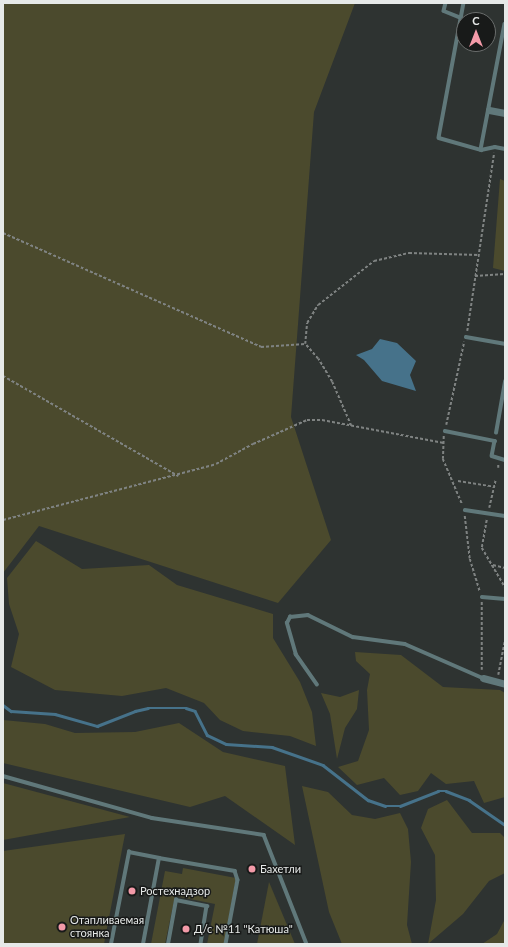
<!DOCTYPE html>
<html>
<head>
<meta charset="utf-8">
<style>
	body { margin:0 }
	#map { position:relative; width:508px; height:947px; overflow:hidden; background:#2e3331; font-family:Lato,sans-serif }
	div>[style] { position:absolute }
	.green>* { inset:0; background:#4b4a2d }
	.water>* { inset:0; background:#46728a }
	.stream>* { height:2.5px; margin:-1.25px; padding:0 1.25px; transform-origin:1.25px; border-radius:1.25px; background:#46728a }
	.path>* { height:1.5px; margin-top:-0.75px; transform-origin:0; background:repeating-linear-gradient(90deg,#7f8382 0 3px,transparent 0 5px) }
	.service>* { height:3.5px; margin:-1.75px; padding:0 1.75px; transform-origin:1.75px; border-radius:1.75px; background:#60787a }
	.minor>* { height:7px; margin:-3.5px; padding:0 3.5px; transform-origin:3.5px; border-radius:3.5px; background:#60787a }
	.dots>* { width:11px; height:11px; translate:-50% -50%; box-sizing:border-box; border:2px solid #181a19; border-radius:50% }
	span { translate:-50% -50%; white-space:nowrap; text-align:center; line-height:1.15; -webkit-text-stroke:3px #181a19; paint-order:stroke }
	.poi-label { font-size:11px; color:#e6e9e8 }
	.left { translate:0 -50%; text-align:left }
	.frame { position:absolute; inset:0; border:4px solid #e6e9e8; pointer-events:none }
	.north { position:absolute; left:456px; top:12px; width:40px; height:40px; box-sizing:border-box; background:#181a19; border:1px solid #6a6d6c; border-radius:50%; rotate:0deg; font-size:11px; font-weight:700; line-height:16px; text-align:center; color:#e6e9e8 }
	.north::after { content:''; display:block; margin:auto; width:14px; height:18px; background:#f39aa8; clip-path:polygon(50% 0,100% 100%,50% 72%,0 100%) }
</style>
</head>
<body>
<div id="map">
	<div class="green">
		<i style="clip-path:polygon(3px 3px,355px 3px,314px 112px,291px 417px,331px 540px,278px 603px,39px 526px,3px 573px)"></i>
		<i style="clip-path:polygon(500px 179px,505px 181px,505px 271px,493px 268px)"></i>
		<i style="clip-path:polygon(36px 541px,82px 569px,149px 565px,177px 585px,273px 614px,273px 638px,300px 682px,312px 712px,316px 746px,290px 736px,243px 731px,220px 720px,204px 703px,166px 688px,122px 696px,55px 690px,11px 667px,19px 634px,9px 604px,7px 578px)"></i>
		<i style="clip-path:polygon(355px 652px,401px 655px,443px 687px,500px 690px,505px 693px,505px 797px,484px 803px,474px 781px,446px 784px,431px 773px,418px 791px,400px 795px,384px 778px,357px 785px,338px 767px,358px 761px,369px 730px,367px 690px,370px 674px,356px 661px)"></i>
		<i style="clip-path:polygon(359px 690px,357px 709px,345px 728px,337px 759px,330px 714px,321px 693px,340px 697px)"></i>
		<i style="clip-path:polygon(3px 720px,45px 724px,75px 733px,135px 732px,179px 723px,223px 752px,285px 766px,295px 845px,225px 796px,190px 807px,3px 763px)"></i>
		<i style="clip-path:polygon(3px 783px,130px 817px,3px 840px)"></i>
		<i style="clip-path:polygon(302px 786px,328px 792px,352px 815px,375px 819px,400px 813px,408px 829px,411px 862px,407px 925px,412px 944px,342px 944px,329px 912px)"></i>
		<i style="clip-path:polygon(447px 800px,472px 833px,500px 833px,505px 838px,505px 873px,489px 881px,463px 914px,428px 944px,436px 900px,435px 855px,421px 828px,428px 809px)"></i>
		<i style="clip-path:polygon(125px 834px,104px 944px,3px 944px,3px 851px)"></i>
		<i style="clip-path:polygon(183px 868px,236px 878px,224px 944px,207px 944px,215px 904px,175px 896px,165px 944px,151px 944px,165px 871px,182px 874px)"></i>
		<i style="clip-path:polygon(269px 882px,295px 944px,257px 944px)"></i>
		<i style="clip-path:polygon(505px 919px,505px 944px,482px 944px,497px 934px)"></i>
	</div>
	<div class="water">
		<i style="clip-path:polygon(380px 339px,397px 343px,416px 361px,410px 375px,416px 391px,382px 381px,364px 360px,356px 355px,372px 349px)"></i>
	</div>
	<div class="stream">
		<i style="left:3px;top:705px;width:10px;rotate:37deg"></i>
		<i style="left:11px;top:711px;width:44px;rotate:3.9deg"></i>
		<i style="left:55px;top:714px;width:44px;rotate:15.9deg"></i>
		<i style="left:97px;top:726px;width:41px;rotate:-21.5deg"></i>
		<i style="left:135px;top:711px;width:13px;rotate:-13deg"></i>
		<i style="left:148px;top:708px;width:38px"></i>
		<i style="left:186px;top:708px;width:9px;rotate:18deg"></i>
		<i style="left:195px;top:711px;width:27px;rotate:63deg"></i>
		<i style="left:207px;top:735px;width:21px;rotate:25deg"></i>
		<i style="left:226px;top:744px;width:46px;rotate:3.7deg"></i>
		<i style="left:272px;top:747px;width:54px;rotate:19.4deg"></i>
		<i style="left:323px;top:765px;width:57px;rotate:37.9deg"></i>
		<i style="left:368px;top:800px;width:18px;rotate:19deg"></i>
		<i style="left:385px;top:806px;width:15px"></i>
		<i style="left:400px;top:806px;width:41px;rotate:-21.5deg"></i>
		<i style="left:438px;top:791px;width:8px"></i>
		<i style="left:446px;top:791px;width:25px;rotate:21deg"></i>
		<i style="left:469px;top:800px;width:44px;rotate:34.8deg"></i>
	</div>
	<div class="path">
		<i style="left:3px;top:233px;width:282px;rotate:23.8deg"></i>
		<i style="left:261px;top:347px;width:44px;rotate:-3.9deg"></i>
		<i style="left:475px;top:276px;width:30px;rotate:-4deg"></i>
		<i style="left:467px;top:331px;width:180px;rotate:-81.4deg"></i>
		<i style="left:3px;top:376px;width:202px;rotate:29.7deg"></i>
		<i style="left:446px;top:425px;width:85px;rotate:-77.8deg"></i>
		<i style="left:351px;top:426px;width:48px;rotate:-113.4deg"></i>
		<i style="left:332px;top:382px;width:27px;rotate:-121deg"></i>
		<i style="left:318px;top:359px;width:20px;rotate:-131deg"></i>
		<i style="left:305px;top:344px;width:21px;rotate:-85deg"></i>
		<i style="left:307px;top:323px;width:21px;rotate:-59deg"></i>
		<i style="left:318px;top:305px;width:71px;rotate:-38.2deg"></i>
		<i style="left:374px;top:261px;width:36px;rotate:-13deg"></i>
		<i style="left:409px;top:253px;width:70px;rotate:1.6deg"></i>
		<i style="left:444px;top:436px;width:23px;rotate:92deg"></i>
		<i style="left:443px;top:459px;width:49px;rotate:67.1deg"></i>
		<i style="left:498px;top:468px;width:4px;rotate:-90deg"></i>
		<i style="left:458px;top:481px;width:36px;rotate:9deg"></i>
		<i style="left:489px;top:508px;width:28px;rotate:-77deg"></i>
		<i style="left:465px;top:516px;width:43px;rotate:83.4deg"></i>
		<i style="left:470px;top:559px;width:34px;rotate:73deg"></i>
		<i style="left:3px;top:520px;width:220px;rotate:-14.7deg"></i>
		<i style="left:216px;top:464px;width:42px;rotate:-28.4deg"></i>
		<i style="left:253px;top:444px;width:59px;rotate:-24deg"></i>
		<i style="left:307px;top:420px;width:15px"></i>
		<i style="left:322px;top:420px;width:124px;rotate:10.7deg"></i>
		<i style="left:487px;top:520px;width:28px;rotate:100deg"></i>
		<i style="left:482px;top:548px;width:45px;rotate:59.5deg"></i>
		<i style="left:493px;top:565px;width:12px;rotate:14deg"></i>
		<i style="left:482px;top:602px;width:68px;rotate:90deg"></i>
		<i style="left:498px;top:675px;width:36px;rotate:-79deg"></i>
	</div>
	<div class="service">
		<i style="left:446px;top:3px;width:8px;rotate:104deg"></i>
		<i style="left:444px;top:11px;width:18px;rotate:22deg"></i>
		<i style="left:464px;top:3px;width:137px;rotate:100.5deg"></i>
		<i style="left:439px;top:138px;width:44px;rotate:15.9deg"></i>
		<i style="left:505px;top:24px;width:128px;rotate:100.8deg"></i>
		<i style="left:481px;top:150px;width:14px;rotate:-12deg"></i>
		<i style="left:495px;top:147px;width:10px;rotate:11deg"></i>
		<i style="left:466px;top:337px;width:40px;rotate:10deg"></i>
		<i style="left:445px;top:431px;width:51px;rotate:11.3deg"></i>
		<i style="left:495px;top:441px;width:15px;rotate:101deg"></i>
		<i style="left:492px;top:456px;width:14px;rotate:17deg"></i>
		<i style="left:496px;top:433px;width:52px;rotate:-80deg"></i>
		<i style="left:465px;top:510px;width:40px;rotate:8.5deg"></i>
		<i style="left:482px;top:597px;width:23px;rotate:5deg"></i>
		<i style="left:317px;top:685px;width:37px;rotate:-125deg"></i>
		<i style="left:296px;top:655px;width:33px;rotate:-106deg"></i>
		<i style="left:287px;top:623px;width:7px;rotate:-63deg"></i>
		<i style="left:290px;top:617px;width:18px;rotate:-6deg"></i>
		<i style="left:308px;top:615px;width:50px;rotate:26.1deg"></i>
		<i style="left:353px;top:637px;width:52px;rotate:7.7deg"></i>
		<i style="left:405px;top:644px;width:85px;rotate:23.6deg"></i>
		<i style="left:3px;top:776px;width:155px;rotate:15.7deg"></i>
		<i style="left:152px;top:818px;width:113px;rotate:8.6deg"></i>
		<i style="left:264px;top:835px;width:117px;rotate:68.5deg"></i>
		<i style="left:111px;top:944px;width:94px;rotate:-78.9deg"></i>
		<i style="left:129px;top:852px;width:31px;rotate:11deg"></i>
		<i style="left:143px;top:944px;width:87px;rotate:-79.5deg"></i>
		<i style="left:159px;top:858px;width:77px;rotate:9.7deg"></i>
		<i style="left:235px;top:871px;width:9px;rotate:72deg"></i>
		<i style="left:238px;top:880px;width:65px;rotate:100.6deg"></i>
		<i style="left:168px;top:944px;width:45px;rotate:-79.7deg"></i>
		<i style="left:176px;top:900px;width:32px;rotate:11deg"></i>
		<i style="left:207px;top:906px;width:38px;rotate:99deg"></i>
	</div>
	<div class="minor">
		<i style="left:489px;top:110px;width:16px;rotate:11deg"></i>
		<i style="left:483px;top:678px;width:23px;rotate:15deg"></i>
	</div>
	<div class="dots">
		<i style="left:252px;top:869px;background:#f39aa8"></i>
		<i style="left:132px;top:891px;background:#f39aa8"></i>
		<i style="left:62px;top:927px;background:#f39aa8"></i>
		<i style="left:186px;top:929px;background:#f39aa8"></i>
	</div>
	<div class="poi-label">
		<span class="left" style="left:260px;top:869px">Бахетли</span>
		<span class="left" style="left:140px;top:891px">Ростехнадзор</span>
		<span class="left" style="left:70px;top:927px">Отапливаемая<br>стоянка</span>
		<span class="left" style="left:194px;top:929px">Д/с №11 "Катюша"</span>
	</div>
	<div class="frame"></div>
	<div class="north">С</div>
</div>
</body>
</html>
